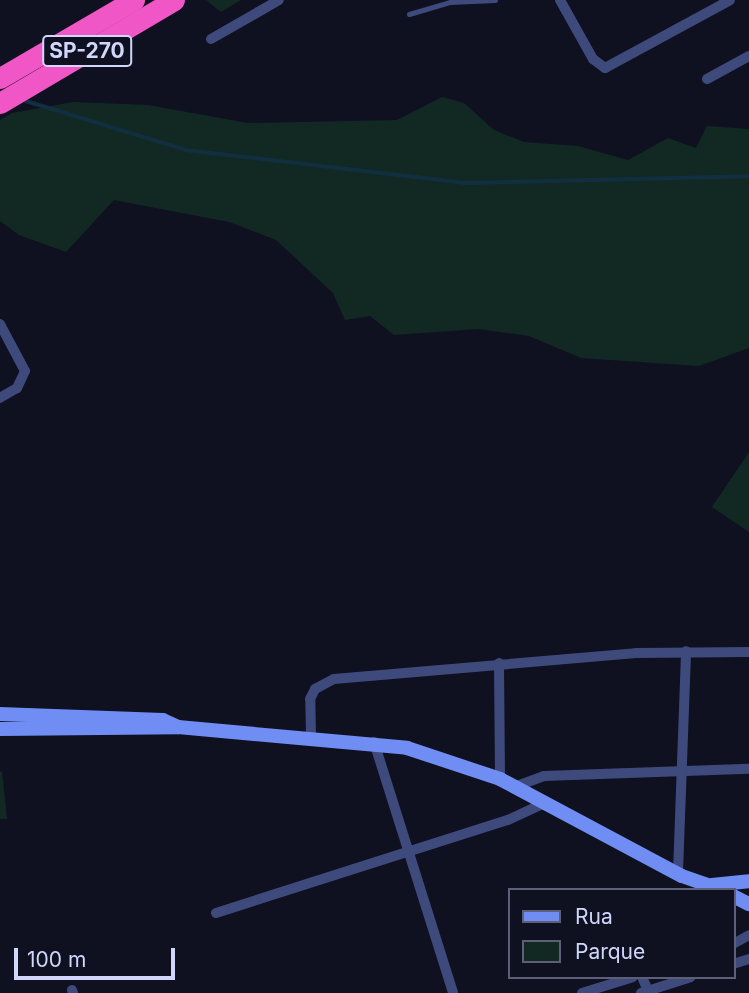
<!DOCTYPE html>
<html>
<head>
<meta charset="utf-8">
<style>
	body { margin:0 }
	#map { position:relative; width:749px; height:993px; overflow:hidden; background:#0f1020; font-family:Inter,sans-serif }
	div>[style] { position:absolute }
	.green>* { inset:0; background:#122923 }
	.stream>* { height:3.5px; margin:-1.75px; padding:0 1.75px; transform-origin:1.75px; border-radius:1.75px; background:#112f41 }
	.lane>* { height:5px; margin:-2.5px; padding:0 2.5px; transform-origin:2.5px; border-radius:2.5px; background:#3e4a7b }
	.street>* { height:10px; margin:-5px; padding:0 5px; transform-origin:5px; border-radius:5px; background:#3e4a7b }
	.secondary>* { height:14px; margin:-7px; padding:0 7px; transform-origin:7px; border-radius:7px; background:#708df3 }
	.highway>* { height:21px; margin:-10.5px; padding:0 10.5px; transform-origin:10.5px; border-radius:10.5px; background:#f156c6 }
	span { translate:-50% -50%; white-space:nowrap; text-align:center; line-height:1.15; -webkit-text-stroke:7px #0f1020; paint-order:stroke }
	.shield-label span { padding:2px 5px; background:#0f1020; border:2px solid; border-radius:5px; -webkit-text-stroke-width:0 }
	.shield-label { font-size:21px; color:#d1d6fb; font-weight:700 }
	.legend { position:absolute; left:508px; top:888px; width:228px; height:91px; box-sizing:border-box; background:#0f1020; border:2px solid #5d5f78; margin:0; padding:9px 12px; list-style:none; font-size:21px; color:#d1d6fb }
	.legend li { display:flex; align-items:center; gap:14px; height:35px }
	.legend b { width:35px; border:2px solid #5d5f78 }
	.scale { position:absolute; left:14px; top:948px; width:161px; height:32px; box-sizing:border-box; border:4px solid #d1d6fb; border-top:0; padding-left:9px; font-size:21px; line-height:24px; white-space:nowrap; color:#d1d6fb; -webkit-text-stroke:5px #0f1020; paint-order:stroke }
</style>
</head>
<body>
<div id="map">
	<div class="green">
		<i style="clip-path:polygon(206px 0,241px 0,221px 12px)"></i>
		<i style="clip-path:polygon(442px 97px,464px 103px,494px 130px,524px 142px,578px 146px,628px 160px,668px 138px,696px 148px,707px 126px,749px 129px,749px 348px,699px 366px,581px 358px,529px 336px,478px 329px,394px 335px,370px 316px,345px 320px,333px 293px,276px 240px,229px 222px,114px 200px,66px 252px,19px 235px,0 221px,0 120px,12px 113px,73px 102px,148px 105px,248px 123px,397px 120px)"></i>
		<i style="clip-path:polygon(749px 452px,749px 532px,712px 507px)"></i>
		<i style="clip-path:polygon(2px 771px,7px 819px,0 819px,0 772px)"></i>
	</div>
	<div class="stream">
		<i style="left:26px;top:101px;width:167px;rotate:17deg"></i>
		<i style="left:186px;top:150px;width:284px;rotate:6.7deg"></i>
		<i style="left:468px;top:183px;width:281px;rotate:-1.4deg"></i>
	</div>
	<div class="lane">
		<i style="left:409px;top:14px;width:43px;rotate:-16.3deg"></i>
		<i style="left:450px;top:2px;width:45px;rotate:-2.5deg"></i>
	</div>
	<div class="street">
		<i style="left:560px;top:0;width:68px;rotate:60.8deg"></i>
		<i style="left:593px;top:59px;width:15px;rotate:37deg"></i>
		<i style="left:605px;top:68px;width:142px;rotate:-28.5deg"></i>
		<i style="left:211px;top:39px;width:78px;rotate:-29.8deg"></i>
		<i style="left:707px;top:79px;width:48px;rotate:-28.7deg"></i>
		<i style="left:0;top:324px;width:53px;rotate:62deg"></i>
		<i style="left:25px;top:371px;width:19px;rotate:115deg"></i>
		<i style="left:17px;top:388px;width:20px;rotate:150deg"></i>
		<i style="left:499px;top:663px;width:116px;rotate:89.5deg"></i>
		<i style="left:311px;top:738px;width:39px;rotate:-91deg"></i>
		<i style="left:310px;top:699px;width:11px;rotate:-63deg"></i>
		<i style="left:315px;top:689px;width:21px;rotate:-28deg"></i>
		<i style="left:334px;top:679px;width:303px;rotate:-4.9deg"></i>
		<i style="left:636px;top:653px;width:113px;rotate:-0.5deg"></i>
		<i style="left:374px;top:742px;width:263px;rotate:72.5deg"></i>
		<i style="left:514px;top:787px;width:32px;rotate:-20deg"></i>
		<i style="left:544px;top:776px;width:205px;rotate:-2deg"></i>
		<i style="left:678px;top:872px;width:221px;rotate:-87.9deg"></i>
		<i style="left:216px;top:913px;width:306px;rotate:-17.7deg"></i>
		<i style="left:508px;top:820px;width:40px;rotate:-25deg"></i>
		<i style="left:733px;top:944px;width:18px;rotate:-29deg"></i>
		<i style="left:733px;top:964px;width:17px;rotate:-17deg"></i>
		<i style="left:642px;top:977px;width:17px;rotate:66deg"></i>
		<i style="left:72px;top:990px;width:3px;rotate:72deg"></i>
		<i style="left:582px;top:993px;width:53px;rotate:-17.4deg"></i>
		<i style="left:641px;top:993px;width:52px;rotate:-17.7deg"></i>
	</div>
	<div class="secondary">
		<i style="left:0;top:714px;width:163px;rotate:2.1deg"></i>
		<i style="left:163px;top:720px;width:17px;rotate:25deg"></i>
		<i style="left:0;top:729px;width:178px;rotate:-0.6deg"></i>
		<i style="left:178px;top:727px;width:230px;rotate:5.2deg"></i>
		<i style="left:407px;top:748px;width:98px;rotate:18.4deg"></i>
		<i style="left:500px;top:779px;width:206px;rotate:28.1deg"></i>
		<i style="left:682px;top:876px;width:42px;rotate:19.3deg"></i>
		<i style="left:712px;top:885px;width:37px;rotate:-6deg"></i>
		<i style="left:733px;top:896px;width:18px;rotate:27deg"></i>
	</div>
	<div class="highway">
		<i style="left:0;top:78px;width:155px;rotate:-30.2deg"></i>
		<i style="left:0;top:103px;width:202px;rotate:-30.6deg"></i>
	</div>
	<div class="shield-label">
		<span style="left:87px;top:51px">SP-270</span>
	</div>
	<ul class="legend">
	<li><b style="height:9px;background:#708df3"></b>Rua</li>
	<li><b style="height:19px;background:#122923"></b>Parque</li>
	</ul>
	<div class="scale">100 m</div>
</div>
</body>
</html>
